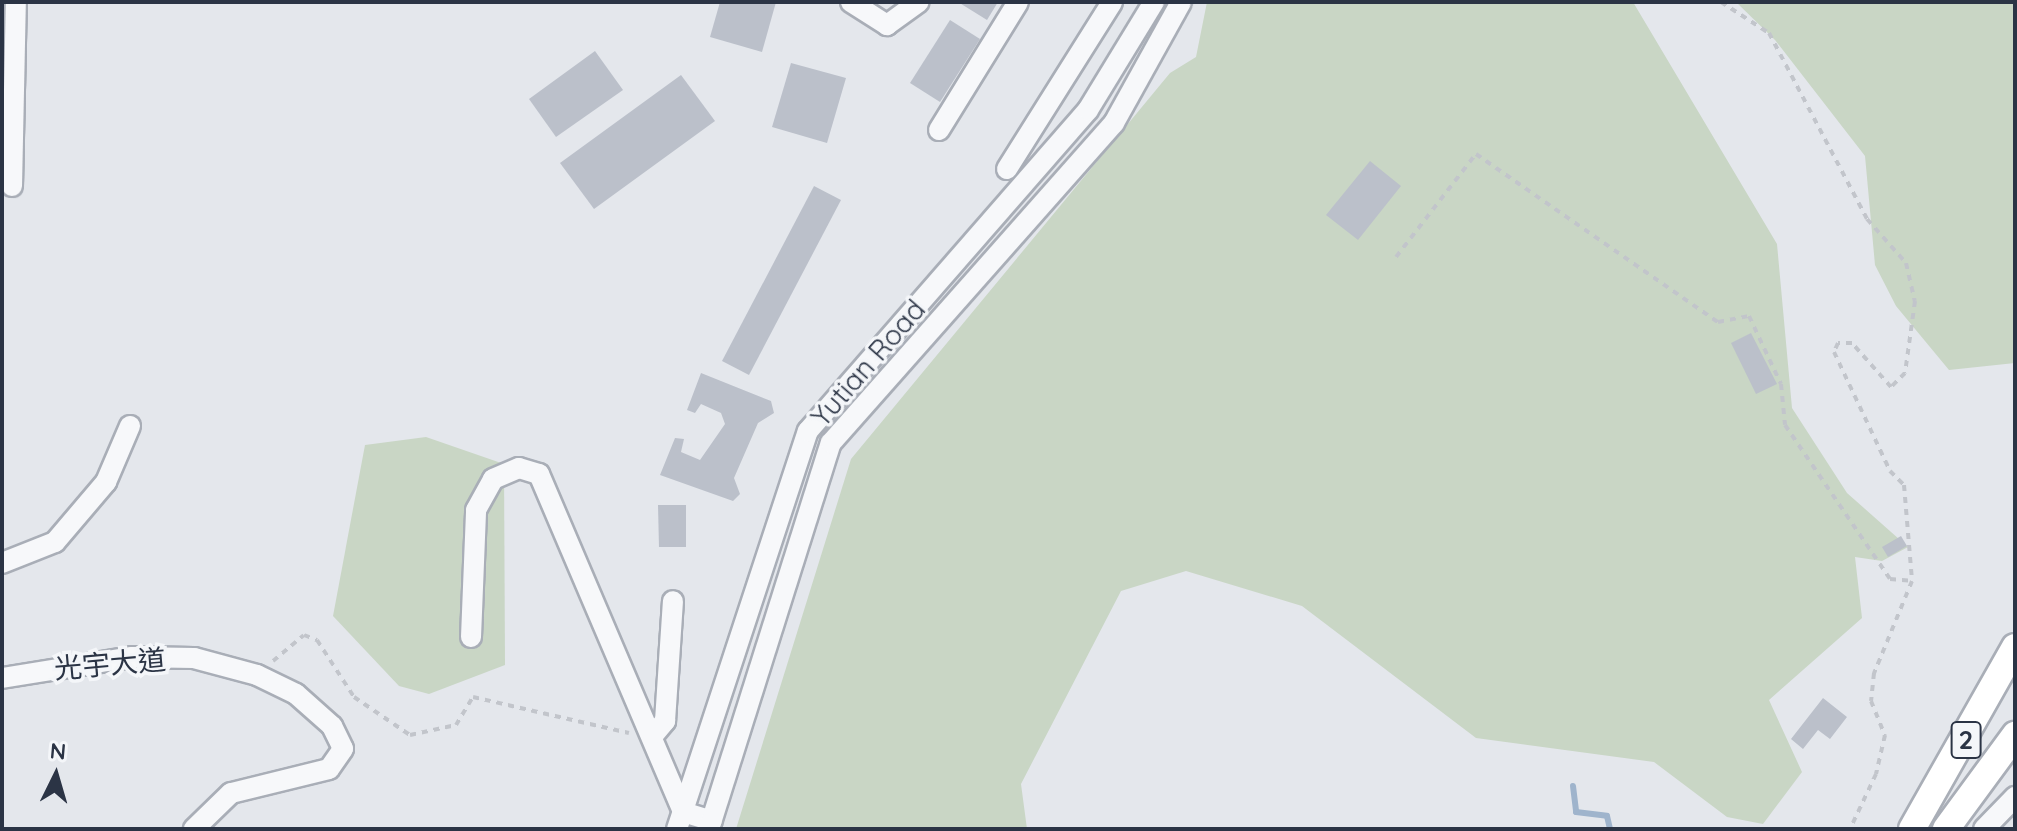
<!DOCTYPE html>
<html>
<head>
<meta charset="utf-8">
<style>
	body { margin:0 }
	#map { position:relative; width:2017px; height:831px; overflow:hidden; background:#e4e7ec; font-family:Quicksand,"Noto Sans TC",sans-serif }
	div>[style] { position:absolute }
	.green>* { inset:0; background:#c9d6c5 }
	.stream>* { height:6px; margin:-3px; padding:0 3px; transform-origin:3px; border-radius:3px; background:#9fb4cc }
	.building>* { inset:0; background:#bbc0ca }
	.path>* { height:4px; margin-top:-2px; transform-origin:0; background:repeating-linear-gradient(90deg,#c2c5cb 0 6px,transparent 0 12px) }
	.roads { filter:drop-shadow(2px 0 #a9aeb7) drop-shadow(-2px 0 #a9aeb7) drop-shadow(0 2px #a9aeb7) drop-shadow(0 -2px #a9aeb7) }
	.minor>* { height:20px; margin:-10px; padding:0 10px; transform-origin:10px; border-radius:10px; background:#f7f8fa }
	.major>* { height:26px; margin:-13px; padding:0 13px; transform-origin:13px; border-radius:13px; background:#fff }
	span { translate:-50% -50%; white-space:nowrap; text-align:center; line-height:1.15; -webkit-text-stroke:7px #f4f6f9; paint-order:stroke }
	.shield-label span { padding:2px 6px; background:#f4f6f9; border:2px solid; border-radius:6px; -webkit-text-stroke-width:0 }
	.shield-label { font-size:26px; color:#2b3445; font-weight:700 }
	.street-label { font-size:28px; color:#2b3445 }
	.frame { position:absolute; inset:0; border:4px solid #2b3445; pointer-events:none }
	.north { position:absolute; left:16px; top:735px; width:80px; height:80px; -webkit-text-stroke:6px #f4f6f9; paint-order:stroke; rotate:5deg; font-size:22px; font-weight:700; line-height:32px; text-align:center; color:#2b3445 }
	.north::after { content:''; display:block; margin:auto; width:28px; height:36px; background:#2b3445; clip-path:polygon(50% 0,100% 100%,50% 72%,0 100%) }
</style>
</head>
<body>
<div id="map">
	<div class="green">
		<i style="clip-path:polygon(1207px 2px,1633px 2px,1777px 244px,1792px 408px,1847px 493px,1908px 547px,1882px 561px,1855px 557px,1862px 618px,1769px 700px,1802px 772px,1763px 824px,1727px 817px,1654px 762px,1476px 738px,1302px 606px,1186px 571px,1121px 591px,1021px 784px,1027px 829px,736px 829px,851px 459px,1170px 73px,1196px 57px)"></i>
		<i style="clip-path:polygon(1736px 2px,2015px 2px,2015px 363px,1949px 370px,1896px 306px,1875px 265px,1865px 156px,1775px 40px)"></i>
		<i style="clip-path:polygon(426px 437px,504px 464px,505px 665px,429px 694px,399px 686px,333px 616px,365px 445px)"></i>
	</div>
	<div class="stream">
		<i style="left:1573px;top:786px;width:26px;rotate:83deg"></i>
		<i style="left:1576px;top:812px;width:31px;rotate:7deg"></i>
		<i style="left:1607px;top:816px;width:13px;rotate:77deg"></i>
	</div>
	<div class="building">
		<i style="clip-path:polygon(720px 2px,776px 2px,762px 52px,710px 37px)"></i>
		<i style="clip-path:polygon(958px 2px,998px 2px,987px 20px)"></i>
		<i style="clip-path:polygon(950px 20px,980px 39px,940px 102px,910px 83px)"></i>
		<i style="clip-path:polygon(595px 51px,623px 90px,556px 137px,529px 99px)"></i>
		<i style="clip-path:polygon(791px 63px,846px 78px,827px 143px,772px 127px)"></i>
		<i style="clip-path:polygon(681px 75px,715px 121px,594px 209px,560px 163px)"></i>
		<i style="clip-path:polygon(1370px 161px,1401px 186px,1358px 240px,1326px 215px)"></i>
		<i style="clip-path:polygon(814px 186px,841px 200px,749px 375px,722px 361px)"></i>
		<i style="clip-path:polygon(1751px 333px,1777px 384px,1756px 394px,1731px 343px)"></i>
		<i style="clip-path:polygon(701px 373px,771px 401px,774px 413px,758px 423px,734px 478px,740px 494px,733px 501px,660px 475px,675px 438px,684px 439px,681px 452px,700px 460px,725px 424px,721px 413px,701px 404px,695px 413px,687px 410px)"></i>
		<i style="clip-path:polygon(658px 505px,686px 505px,686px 547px,659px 547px)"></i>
		<i style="clip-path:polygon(1901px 536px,1907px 546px,1888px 557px,1882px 547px)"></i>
		<i style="clip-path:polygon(1823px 698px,1847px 717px,1830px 739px,1818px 730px,1803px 749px,1791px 739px)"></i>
	</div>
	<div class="path">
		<i style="left:1721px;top:2px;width:57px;rotate:32.9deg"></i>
		<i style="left:1769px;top:33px;width:210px;rotate:62.2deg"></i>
		<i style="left:1867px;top:219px;width:59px;rotate:48.4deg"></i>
		<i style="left:1906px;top:263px;width:39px;rotate:77deg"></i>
		<i style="left:1915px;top:301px;width:73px;rotate:97.9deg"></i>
		<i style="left:1905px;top:373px;width:20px;rotate:135deg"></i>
		<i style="left:1891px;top:387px;width:59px;rotate:-131.6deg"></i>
		<i style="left:1852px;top:343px;width:14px;rotate:180deg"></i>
		<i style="left:1838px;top:343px;width:10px;rotate:114deg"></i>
		<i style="left:1834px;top:352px;width:132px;rotate:64.8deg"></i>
		<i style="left:1890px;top:471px;width:20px;rotate:45deg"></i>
		<i style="left:1904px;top:485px;width:96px;rotate:85.2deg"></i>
		<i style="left:1912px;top:581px;width:100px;rotate:112.4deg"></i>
		<i style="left:1874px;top:673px;width:28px;rotate:96deg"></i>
		<i style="left:1871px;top:701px;width:37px;rotate:68deg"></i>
		<i style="left:1885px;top:735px;width:40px;rotate:103deg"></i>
		<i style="left:1876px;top:774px;width:61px;rotate:115.3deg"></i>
		<i style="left:1396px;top:257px;width:130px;rotate:-52.2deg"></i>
		<i style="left:1476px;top:154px;width:295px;rotate:34.8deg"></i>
		<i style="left:1718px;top:322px;width:32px;rotate:-11deg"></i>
		<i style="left:1749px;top:316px;width:75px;rotate:64.8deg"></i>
		<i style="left:1781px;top:384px;width:41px;rotate:84.4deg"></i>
		<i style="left:1785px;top:425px;width:186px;rotate:55.7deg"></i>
		<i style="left:1890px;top:579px;width:21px;rotate:5deg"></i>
		<i style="left:273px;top:661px;width:40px;rotate:-40deg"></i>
		<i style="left:304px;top:635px;width:14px;rotate:21deg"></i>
		<i style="left:317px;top:640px;width:68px;rotate:57deg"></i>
		<i style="left:354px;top:697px;width:68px;rotate:34.2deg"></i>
		<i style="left:410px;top:735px;width:47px;rotate:-12.3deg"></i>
		<i style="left:456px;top:725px;width:33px;rotate:-59deg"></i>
		<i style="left:473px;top:697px;width:160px;rotate:13deg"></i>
	</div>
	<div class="roads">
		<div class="minor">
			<i style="left:851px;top:2px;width:43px;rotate:32.6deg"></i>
			<i style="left:887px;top:25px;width:39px;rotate:-36deg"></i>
			<i style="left:939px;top:130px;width:150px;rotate:-58.3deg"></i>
			<i style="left:1007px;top:169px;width:197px;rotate:-57.8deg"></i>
			<i style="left:12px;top:186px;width:184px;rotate:-88.8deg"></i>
			<i style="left:2px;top:563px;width:57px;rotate:-21.6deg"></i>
			<i style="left:55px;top:542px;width:79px;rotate:-49.6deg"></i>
			<i style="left:106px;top:482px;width:61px;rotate:-66.8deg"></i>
			<i style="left:471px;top:637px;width:127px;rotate:-87.7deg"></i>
			<i style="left:476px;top:510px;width:35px;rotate:-61deg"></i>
			<i style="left:493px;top:479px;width:28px;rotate:-23deg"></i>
			<i style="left:519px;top:468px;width:21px;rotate:17deg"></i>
			<i style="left:539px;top:474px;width:367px;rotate:66.9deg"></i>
			<i style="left:683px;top:812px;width:30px;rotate:17deg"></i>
			<i style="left:2px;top:678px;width:131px;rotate:-9.2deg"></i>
			<i style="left:131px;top:657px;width:63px;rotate:0.9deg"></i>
			<i style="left:194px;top:658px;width:65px;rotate:15.1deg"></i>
			<i style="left:257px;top:675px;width:43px;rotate:26deg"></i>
			<i style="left:296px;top:694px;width:48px;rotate:41.6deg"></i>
			<i style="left:332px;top:726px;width:25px;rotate:64deg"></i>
			<i style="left:343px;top:749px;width:24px;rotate:125deg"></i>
			<i style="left:329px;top:769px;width:101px;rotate:166.2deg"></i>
			<i style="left:231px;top:793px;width:52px;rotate:135.8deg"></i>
			<i style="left:655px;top:733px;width:16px;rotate:-50deg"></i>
			<i style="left:665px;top:721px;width:120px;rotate:-86.2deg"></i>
			<i style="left:677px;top:829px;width:419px;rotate:-71.8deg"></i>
			<i style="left:808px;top:431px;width:426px;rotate:-48.9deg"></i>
			<i style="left:1088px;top:110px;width:127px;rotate:-58.6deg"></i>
			<i style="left:709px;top:829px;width:405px;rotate:-72.5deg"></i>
			<i style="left:831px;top:443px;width:427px;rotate:-48.5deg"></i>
			<i style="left:1114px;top:123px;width:138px;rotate:-61deg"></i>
			<i style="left:1984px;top:829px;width:45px;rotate:-45.9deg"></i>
		</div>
		<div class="major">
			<i style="left:1912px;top:829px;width:209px;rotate:-60.5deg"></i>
			<i style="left:1946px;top:829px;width:117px;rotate:-53.7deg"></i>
		</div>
	</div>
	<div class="shield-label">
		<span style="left:1966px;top:740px">2</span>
	</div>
	<div class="street-label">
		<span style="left:868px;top:363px;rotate:-49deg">Yutian Road</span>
		<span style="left:110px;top:664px;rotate:-5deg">光宇大道</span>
	</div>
	<div class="frame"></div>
	<div class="north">N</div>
</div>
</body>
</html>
